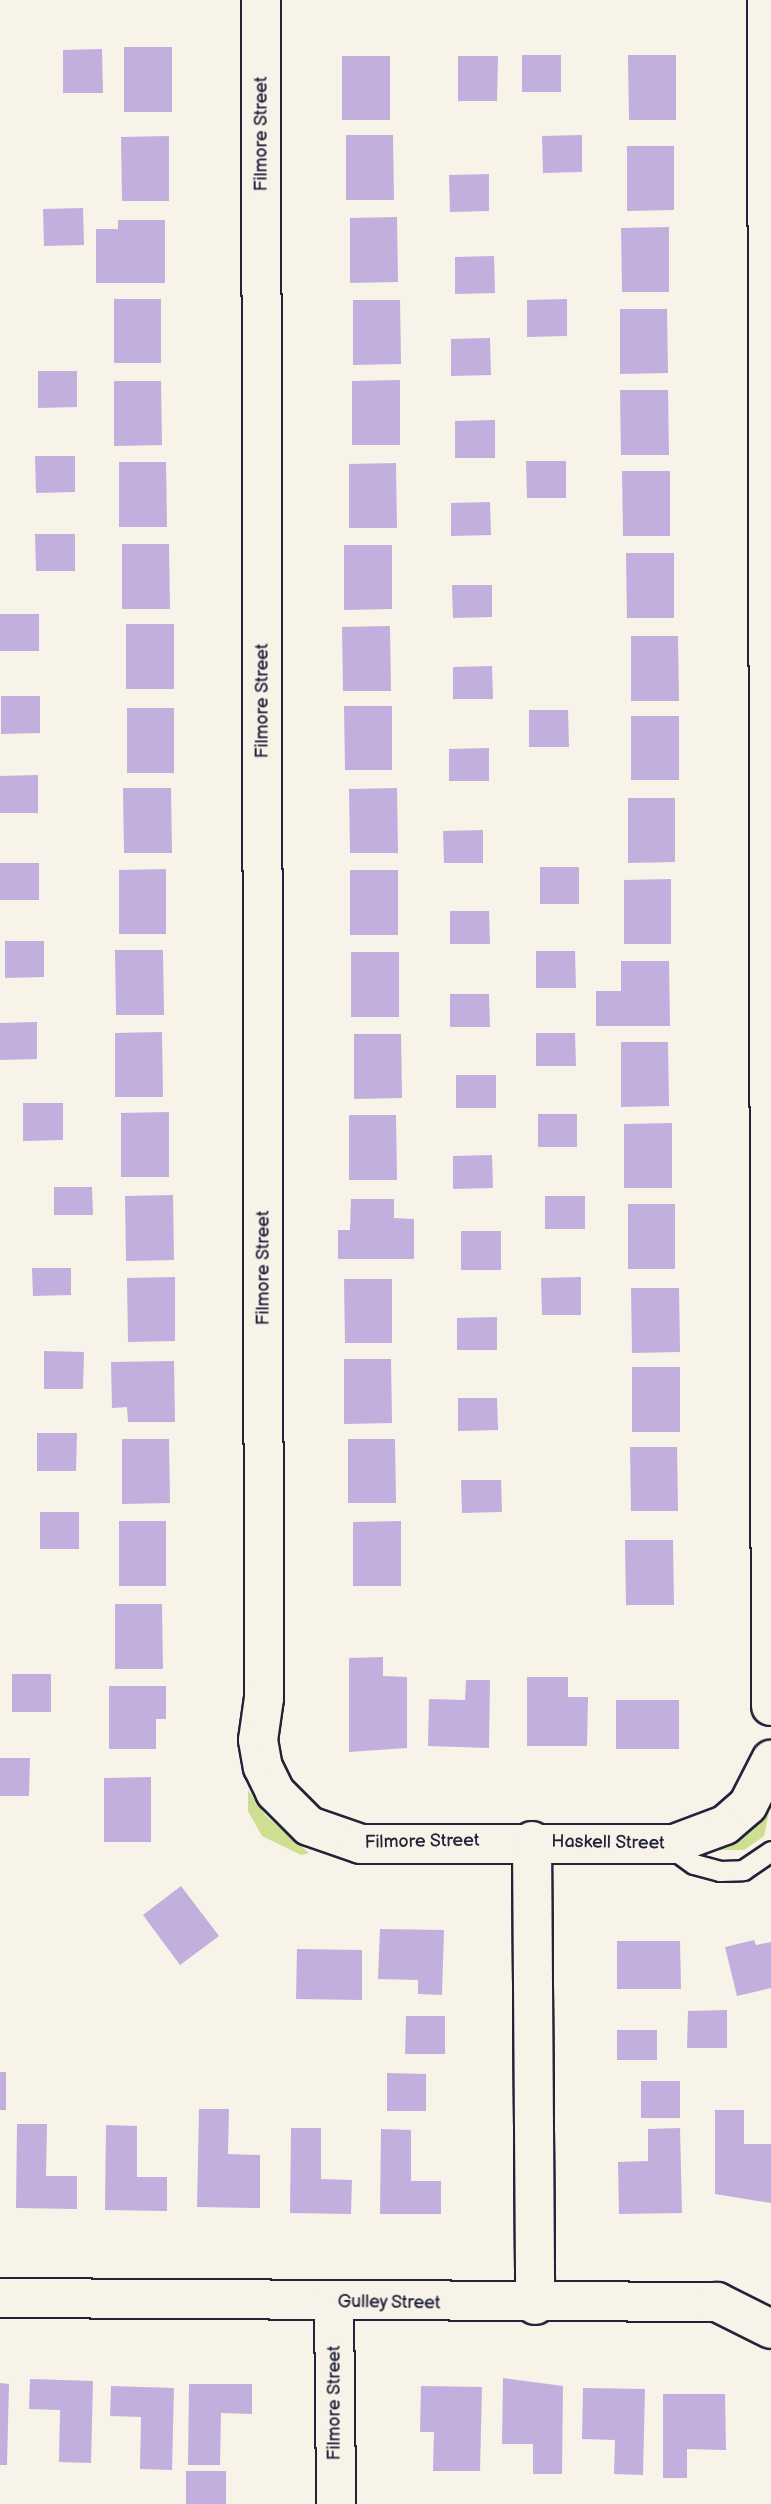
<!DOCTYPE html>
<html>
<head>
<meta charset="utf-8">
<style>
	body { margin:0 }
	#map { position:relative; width:771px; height:2504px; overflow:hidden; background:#f7f3e8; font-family:"Balsamiq Sans",sans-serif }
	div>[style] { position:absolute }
	.green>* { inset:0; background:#cfdf92 }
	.building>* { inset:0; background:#c2afde }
	.roads { filter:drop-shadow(2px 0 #22223b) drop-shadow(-2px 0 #22223b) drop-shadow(0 2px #22223b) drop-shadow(0 -2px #22223b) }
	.service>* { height:19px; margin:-9.5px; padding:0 9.5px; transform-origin:9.5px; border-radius:9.5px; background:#f7f3e8 }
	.minor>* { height:38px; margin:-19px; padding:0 19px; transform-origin:19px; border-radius:19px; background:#f7f3e8 }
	span { translate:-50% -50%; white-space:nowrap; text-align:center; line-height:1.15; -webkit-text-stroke:5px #f7f3e8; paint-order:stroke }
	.street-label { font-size:18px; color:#22223b }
</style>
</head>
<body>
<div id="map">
	<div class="green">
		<i style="clip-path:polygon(248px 1790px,266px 1816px,309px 1853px,301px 1855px,262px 1836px,248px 1811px)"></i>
		<i style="clip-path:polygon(771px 1803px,764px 1836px,744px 1850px,716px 1850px,759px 1820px)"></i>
	</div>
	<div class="building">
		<i style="clip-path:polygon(124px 47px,172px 47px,172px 112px,124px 112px)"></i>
		<i style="clip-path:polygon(102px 49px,103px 93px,63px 93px,63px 50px)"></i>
		<i style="clip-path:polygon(522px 55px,561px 55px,561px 92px,522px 92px)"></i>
		<i style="clip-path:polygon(628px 55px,676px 55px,676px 120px,629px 120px)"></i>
		<i style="clip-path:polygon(342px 56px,390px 56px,390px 120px,342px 120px)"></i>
		<i style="clip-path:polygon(458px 56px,498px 56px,497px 101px,458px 101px)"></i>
		<i style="clip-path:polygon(346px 135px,393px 135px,394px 200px,346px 200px)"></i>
		<i style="clip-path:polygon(582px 135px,582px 172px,543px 173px,542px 136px)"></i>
		<i style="clip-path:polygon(169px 136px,169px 201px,122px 201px,121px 137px)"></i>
		<i style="clip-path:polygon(627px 146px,674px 146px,674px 210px,627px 211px)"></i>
		<i style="clip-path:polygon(489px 174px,489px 211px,450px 212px,449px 175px)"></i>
		<i style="clip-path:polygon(83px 208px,84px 245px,44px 246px,43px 209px)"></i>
		<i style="clip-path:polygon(397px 217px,398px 282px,350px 283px,350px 218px)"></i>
		<i style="clip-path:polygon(118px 220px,165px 220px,165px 283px,96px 283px,96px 229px,118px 229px)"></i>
		<i style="clip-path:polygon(669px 227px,669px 292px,622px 292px,621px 228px)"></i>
		<i style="clip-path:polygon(494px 256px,495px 293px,455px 294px,455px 257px)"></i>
		<i style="clip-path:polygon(114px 299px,161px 299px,161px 363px,114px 363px)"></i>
		<i style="clip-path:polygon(567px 299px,567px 336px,527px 337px,527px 300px)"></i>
		<i style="clip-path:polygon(353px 300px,400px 300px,401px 364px,353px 365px)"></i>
		<i style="clip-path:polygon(620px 309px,667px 309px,668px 373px,620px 374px)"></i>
		<i style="clip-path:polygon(490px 338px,491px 375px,451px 376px,451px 339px)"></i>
		<i style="clip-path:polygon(38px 371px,77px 371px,77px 407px,38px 408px)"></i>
		<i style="clip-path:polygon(400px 380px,400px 445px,352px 445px,352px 381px)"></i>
		<i style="clip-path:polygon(114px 381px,161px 381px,162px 445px,114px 446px)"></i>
		<i style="clip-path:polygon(620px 390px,668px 390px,669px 455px,621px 455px)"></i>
		<i style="clip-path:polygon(495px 420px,495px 458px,455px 458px,455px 421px)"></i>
		<i style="clip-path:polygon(35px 456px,75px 456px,75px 492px,36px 493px)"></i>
		<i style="clip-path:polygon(526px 461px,566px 461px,566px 498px,527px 498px)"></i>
		<i style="clip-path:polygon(119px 462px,166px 462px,167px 527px,119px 527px)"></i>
		<i style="clip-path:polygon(396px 463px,397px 528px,349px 528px,349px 464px)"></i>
		<i style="clip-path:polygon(622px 471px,670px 471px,670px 536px,623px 536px)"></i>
		<i style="clip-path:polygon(490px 502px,491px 535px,451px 536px,451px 503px)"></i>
		<i style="clip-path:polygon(35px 534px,75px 534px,75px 571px,36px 571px)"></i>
		<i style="clip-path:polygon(122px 544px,169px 544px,170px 609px,122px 609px)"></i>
		<i style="clip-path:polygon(344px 545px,392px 545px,392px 609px,344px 610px)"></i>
		<i style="clip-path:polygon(626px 553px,674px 553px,674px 618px,627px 618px)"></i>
		<i style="clip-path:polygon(452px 585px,492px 585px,492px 617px,453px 618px)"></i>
		<i style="clip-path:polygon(0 614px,39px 614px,39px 651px,0 651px)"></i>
		<i style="clip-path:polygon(126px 624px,174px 624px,174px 689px,126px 689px)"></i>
		<i style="clip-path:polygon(390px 626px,391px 691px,343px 691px,342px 627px)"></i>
		<i style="clip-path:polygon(631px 636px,678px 636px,679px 701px,631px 701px)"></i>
		<i style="clip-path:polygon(492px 666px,493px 699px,453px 699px,453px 667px)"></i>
		<i style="clip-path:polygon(1px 696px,40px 696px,40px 733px,1px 734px)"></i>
		<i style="clip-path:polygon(344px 706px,392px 706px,392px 770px,345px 770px)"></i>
		<i style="clip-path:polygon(127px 708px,174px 708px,174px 773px,127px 773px)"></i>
		<i style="clip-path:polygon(529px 710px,568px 710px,569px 747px,529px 747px)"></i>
		<i style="clip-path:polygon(631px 716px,679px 716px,679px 780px,631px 780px)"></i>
		<i style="clip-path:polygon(489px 748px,489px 781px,449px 781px,449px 749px)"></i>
		<i style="clip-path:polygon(38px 775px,38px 813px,0 813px,0 776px)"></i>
		<i style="clip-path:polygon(123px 788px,171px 788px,172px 853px,124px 853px)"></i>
		<i style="clip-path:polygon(397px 788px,398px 853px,350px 853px,349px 789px)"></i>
		<i style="clip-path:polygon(628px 798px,675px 798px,675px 862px,628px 863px)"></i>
		<i style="clip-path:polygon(483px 830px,483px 863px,444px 863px,443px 831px)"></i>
		<i style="clip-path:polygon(0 863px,39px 863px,39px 900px,0 900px)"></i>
		<i style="clip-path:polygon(540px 867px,579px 867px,579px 904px,540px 904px)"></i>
		<i style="clip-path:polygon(166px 869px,166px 934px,119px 934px,119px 870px)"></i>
		<i style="clip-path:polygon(350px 870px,398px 870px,398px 935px,350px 935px)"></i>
		<i style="clip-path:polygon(671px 879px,671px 944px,624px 944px,624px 880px)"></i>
		<i style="clip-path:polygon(450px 911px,489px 911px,490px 944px,450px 944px)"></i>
		<i style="clip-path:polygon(5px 941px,44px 941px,44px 977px,5px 978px)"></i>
		<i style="clip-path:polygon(115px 950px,163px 950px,164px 1015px,116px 1015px)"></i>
		<i style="clip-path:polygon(536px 951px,575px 951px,576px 988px,536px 988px)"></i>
		<i style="clip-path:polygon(351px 952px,399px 952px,399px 1017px,351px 1017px)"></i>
		<i style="clip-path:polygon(621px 961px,669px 961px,670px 1026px,596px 1026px,596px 991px,621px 991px)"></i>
		<i style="clip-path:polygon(450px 994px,489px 994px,490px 1027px,450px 1027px)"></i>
		<i style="clip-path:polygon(37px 1022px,37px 1059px,0 1060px,0 1023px)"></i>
		<i style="clip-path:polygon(162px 1032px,163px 1097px,115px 1097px,115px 1033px)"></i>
		<i style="clip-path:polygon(536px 1033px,575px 1033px,576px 1066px,536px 1066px)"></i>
		<i style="clip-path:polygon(354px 1034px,401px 1034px,402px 1098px,354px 1099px)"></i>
		<i style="clip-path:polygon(621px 1042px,668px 1042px,669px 1106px,621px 1107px)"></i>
		<i style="clip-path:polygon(456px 1075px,496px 1075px,496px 1108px,456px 1108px)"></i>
		<i style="clip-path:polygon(23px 1103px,63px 1103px,63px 1140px,23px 1141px)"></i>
		<i style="clip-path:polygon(169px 1112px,169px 1177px,121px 1177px,121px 1113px)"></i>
		<i style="clip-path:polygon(538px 1114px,577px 1114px,577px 1147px,538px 1147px)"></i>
		<i style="clip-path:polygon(349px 1115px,396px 1115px,397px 1180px,349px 1180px)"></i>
		<i style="clip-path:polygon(672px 1123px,672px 1188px,624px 1188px,624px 1124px)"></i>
		<i style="clip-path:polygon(492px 1155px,493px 1188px,453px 1189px,453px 1156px)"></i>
		<i style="clip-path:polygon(54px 1187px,92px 1187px,93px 1215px,54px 1215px)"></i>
		<i style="clip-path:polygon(173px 1195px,174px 1260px,126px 1261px,125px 1196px)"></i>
		<i style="clip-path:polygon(545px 1196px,585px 1196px,585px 1229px,545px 1229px)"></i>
		<i style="clip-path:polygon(351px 1199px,394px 1199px,394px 1218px,414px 1219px,414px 1259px,338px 1259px,338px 1230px,350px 1230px)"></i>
		<i style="clip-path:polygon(628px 1204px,675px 1204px,675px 1269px,628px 1269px)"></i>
		<i style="clip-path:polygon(461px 1231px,501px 1231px,501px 1270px,461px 1270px)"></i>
		<i style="clip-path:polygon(32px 1268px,71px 1268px,71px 1295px,33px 1296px)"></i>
		<i style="clip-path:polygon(175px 1277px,175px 1341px,128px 1342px,127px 1278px)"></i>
		<i style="clip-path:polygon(581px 1277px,581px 1315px,542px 1315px,541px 1278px)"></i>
		<i style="clip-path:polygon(344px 1279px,392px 1279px,392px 1343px,345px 1343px)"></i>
		<i style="clip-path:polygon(631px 1288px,679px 1288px,680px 1352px,632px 1353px)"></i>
		<i style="clip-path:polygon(497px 1317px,497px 1350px,457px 1350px,457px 1318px)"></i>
		<i style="clip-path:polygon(44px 1351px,84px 1352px,83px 1389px,44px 1389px)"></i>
		<i style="clip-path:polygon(344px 1359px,391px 1359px,392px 1423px,344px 1424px)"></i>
		<i style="clip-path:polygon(174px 1361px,175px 1422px,128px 1422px,127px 1407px,112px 1408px,111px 1362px)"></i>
		<i style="clip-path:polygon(632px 1367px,680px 1367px,680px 1432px,632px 1432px)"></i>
		<i style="clip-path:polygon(458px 1398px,497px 1398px,498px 1430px,458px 1431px)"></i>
		<i style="clip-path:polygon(37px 1433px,77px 1433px,76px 1471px,37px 1471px)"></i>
		<i style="clip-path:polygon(122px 1439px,169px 1439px,170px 1503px,122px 1504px)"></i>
		<i style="clip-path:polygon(348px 1439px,395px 1439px,396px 1503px,348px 1503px)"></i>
		<i style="clip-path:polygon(630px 1447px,677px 1447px,678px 1511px,631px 1511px)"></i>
		<i style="clip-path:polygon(461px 1480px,501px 1480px,502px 1512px,462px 1513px)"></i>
		<i style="clip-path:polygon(40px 1512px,79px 1512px,79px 1549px,40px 1549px)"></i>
		<i style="clip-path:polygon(119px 1521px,166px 1521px,166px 1586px,119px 1586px)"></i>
		<i style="clip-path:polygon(401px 1521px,401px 1586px,353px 1586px,353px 1522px)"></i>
		<i style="clip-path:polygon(625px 1540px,673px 1540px,674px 1605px,626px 1605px)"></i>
		<i style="clip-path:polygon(115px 1604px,162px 1604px,163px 1669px,115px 1669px)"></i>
		<i style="clip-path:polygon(383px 1657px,383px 1676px,407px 1677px,407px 1748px,349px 1752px,349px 1658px)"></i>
		<i style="clip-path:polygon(12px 1674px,51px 1674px,51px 1712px,12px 1712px)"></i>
		<i style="clip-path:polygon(527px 1677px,568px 1677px,568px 1697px,588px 1697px,587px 1746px,527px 1746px)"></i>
		<i style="clip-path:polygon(466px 1680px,490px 1680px,489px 1748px,428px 1746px,429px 1699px,465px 1700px)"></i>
		<i style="clip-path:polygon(109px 1686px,166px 1686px,166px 1719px,156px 1719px,156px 1749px,109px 1749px)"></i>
		<i style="clip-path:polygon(616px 1700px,679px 1700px,679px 1749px,616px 1749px)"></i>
		<i style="clip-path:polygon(0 1758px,30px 1758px,29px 1796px,0 1796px)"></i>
		<i style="clip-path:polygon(151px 1777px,151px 1842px,104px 1842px,104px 1778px)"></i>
		<i style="clip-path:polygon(181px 1886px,219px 1936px,180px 1965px,143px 1915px)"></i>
		<i style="clip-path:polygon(380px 1929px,444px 1930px,442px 1995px,418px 1994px,418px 1980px,378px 1979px)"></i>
		<i style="clip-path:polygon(754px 1940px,756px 1945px,771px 1942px,771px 1988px,737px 1996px,725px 1947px)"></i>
		<i style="clip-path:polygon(617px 1941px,680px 1941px,681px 1989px,617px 1989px)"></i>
		<i style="clip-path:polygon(297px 1949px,362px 1950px,362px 2000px,296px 1999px)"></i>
		<i style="clip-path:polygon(727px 2010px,727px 2048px,687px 2048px,688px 2011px)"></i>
		<i style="clip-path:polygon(406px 2016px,445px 2016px,445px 2054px,405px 2054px)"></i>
		<i style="clip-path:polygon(617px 2030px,657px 2030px,657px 2060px,617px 2060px)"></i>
		<i style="clip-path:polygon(0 2072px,6px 2072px,6px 2110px,0 2110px)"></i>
		<i style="clip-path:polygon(387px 2073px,426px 2074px,426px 2111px,387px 2111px)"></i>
		<i style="clip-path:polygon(641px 2081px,680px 2081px,680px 2118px,641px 2118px)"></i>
		<i style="clip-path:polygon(199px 2109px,229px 2109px,228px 2154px,260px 2155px,260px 2208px,197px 2207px)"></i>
		<i style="clip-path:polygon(715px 2110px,744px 2110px,744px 2144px,771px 2144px,771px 2203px,715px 2194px)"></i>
		<i style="clip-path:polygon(17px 2124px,47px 2124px,46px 2176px,77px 2176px,77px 2209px,16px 2208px)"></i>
		<i style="clip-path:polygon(106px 2125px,137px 2126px,137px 2177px,167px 2177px,167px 2211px,105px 2210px)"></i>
		<i style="clip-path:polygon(291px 2128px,321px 2128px,321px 2179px,352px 2180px,351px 2214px,290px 2213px)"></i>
		<i style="clip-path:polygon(680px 2128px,682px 2213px,619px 2214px,618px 2162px,648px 2161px,648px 2129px)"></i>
		<i style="clip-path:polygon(381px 2129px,411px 2130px,411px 2181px,441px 2181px,441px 2214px,380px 2214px)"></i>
		<i style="clip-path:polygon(503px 2378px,563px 2386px,562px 2474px,533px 2474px,533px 2444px,502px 2444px)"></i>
		<i style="clip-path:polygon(30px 2379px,93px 2381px,91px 2463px,59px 2462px,60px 2410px,29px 2409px)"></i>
		<i style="clip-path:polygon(0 2383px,9px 2384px,7px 2465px,0 2465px)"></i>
		<i style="clip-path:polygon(189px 2384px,252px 2384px,252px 2414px,221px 2413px,220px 2465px,188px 2465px)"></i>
		<i style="clip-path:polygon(111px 2386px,174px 2388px,172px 2470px,140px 2469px,141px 2417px,110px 2416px)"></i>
		<i style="clip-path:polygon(421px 2386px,482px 2387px,480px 2471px,433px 2471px,434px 2432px,420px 2432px)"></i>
		<i style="clip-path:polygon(583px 2388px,645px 2389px,643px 2475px,614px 2474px,615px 2440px,582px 2439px)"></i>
		<i style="clip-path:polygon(663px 2394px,725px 2394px,726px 2450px,687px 2449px,687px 2478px,663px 2478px)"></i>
		<i style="clip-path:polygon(186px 2471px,226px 2471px,226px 2504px,186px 2504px)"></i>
	</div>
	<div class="roads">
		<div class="service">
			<i style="left:666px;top:1844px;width:34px;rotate:36deg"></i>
			<i style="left:694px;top:1864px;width:27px;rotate:15deg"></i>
			<i style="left:720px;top:1871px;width:23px;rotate:-2deg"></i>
			<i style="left:743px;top:1870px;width:34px;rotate:-34deg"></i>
		</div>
		<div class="minor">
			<i style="left:261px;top:0;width:1698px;rotate:89.9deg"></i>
			<i style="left:264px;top:1698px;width:42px;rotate:98.1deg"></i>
			<i style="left:258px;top:1740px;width:27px;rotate:80deg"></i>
			<i style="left:263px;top:1767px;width:28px;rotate:64deg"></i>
			<i style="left:275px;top:1792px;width:48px;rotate:45deg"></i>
			<i style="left:309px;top:1826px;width:55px;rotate:19.1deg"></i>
			<i style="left:361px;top:1844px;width:313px"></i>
			<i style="left:674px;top:1844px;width:54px;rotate:-20.4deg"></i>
			<i style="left:725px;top:1825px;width:30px;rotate:-41deg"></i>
			<i style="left:748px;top:1805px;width:51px;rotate:-62.9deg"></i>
			<i style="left:767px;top:0;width:1706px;rotate:89.87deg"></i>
			<i style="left:532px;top:1841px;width:464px;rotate:89.6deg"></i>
			<i style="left:0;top:2298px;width:717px;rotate:0.32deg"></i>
			<i style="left:717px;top:2302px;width:60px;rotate:26.6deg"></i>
			<i style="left:334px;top:2303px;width:201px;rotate:89.4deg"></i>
		</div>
	</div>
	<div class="street-label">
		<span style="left:262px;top:134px;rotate:-90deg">Filmore Street</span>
		<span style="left:263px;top:701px;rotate:-90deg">Filmore Street</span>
		<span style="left:264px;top:1268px;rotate:-90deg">Filmore Street</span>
		<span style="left:422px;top:1842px;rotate:-1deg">Filmore Street</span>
		<span style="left:608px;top:1843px;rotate:1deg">Haskell Street</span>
		<span style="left:389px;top:2303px;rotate:1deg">Gulley Street</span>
		<span style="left:335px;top:2403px;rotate:-90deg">Filmore Street</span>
	</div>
</div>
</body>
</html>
